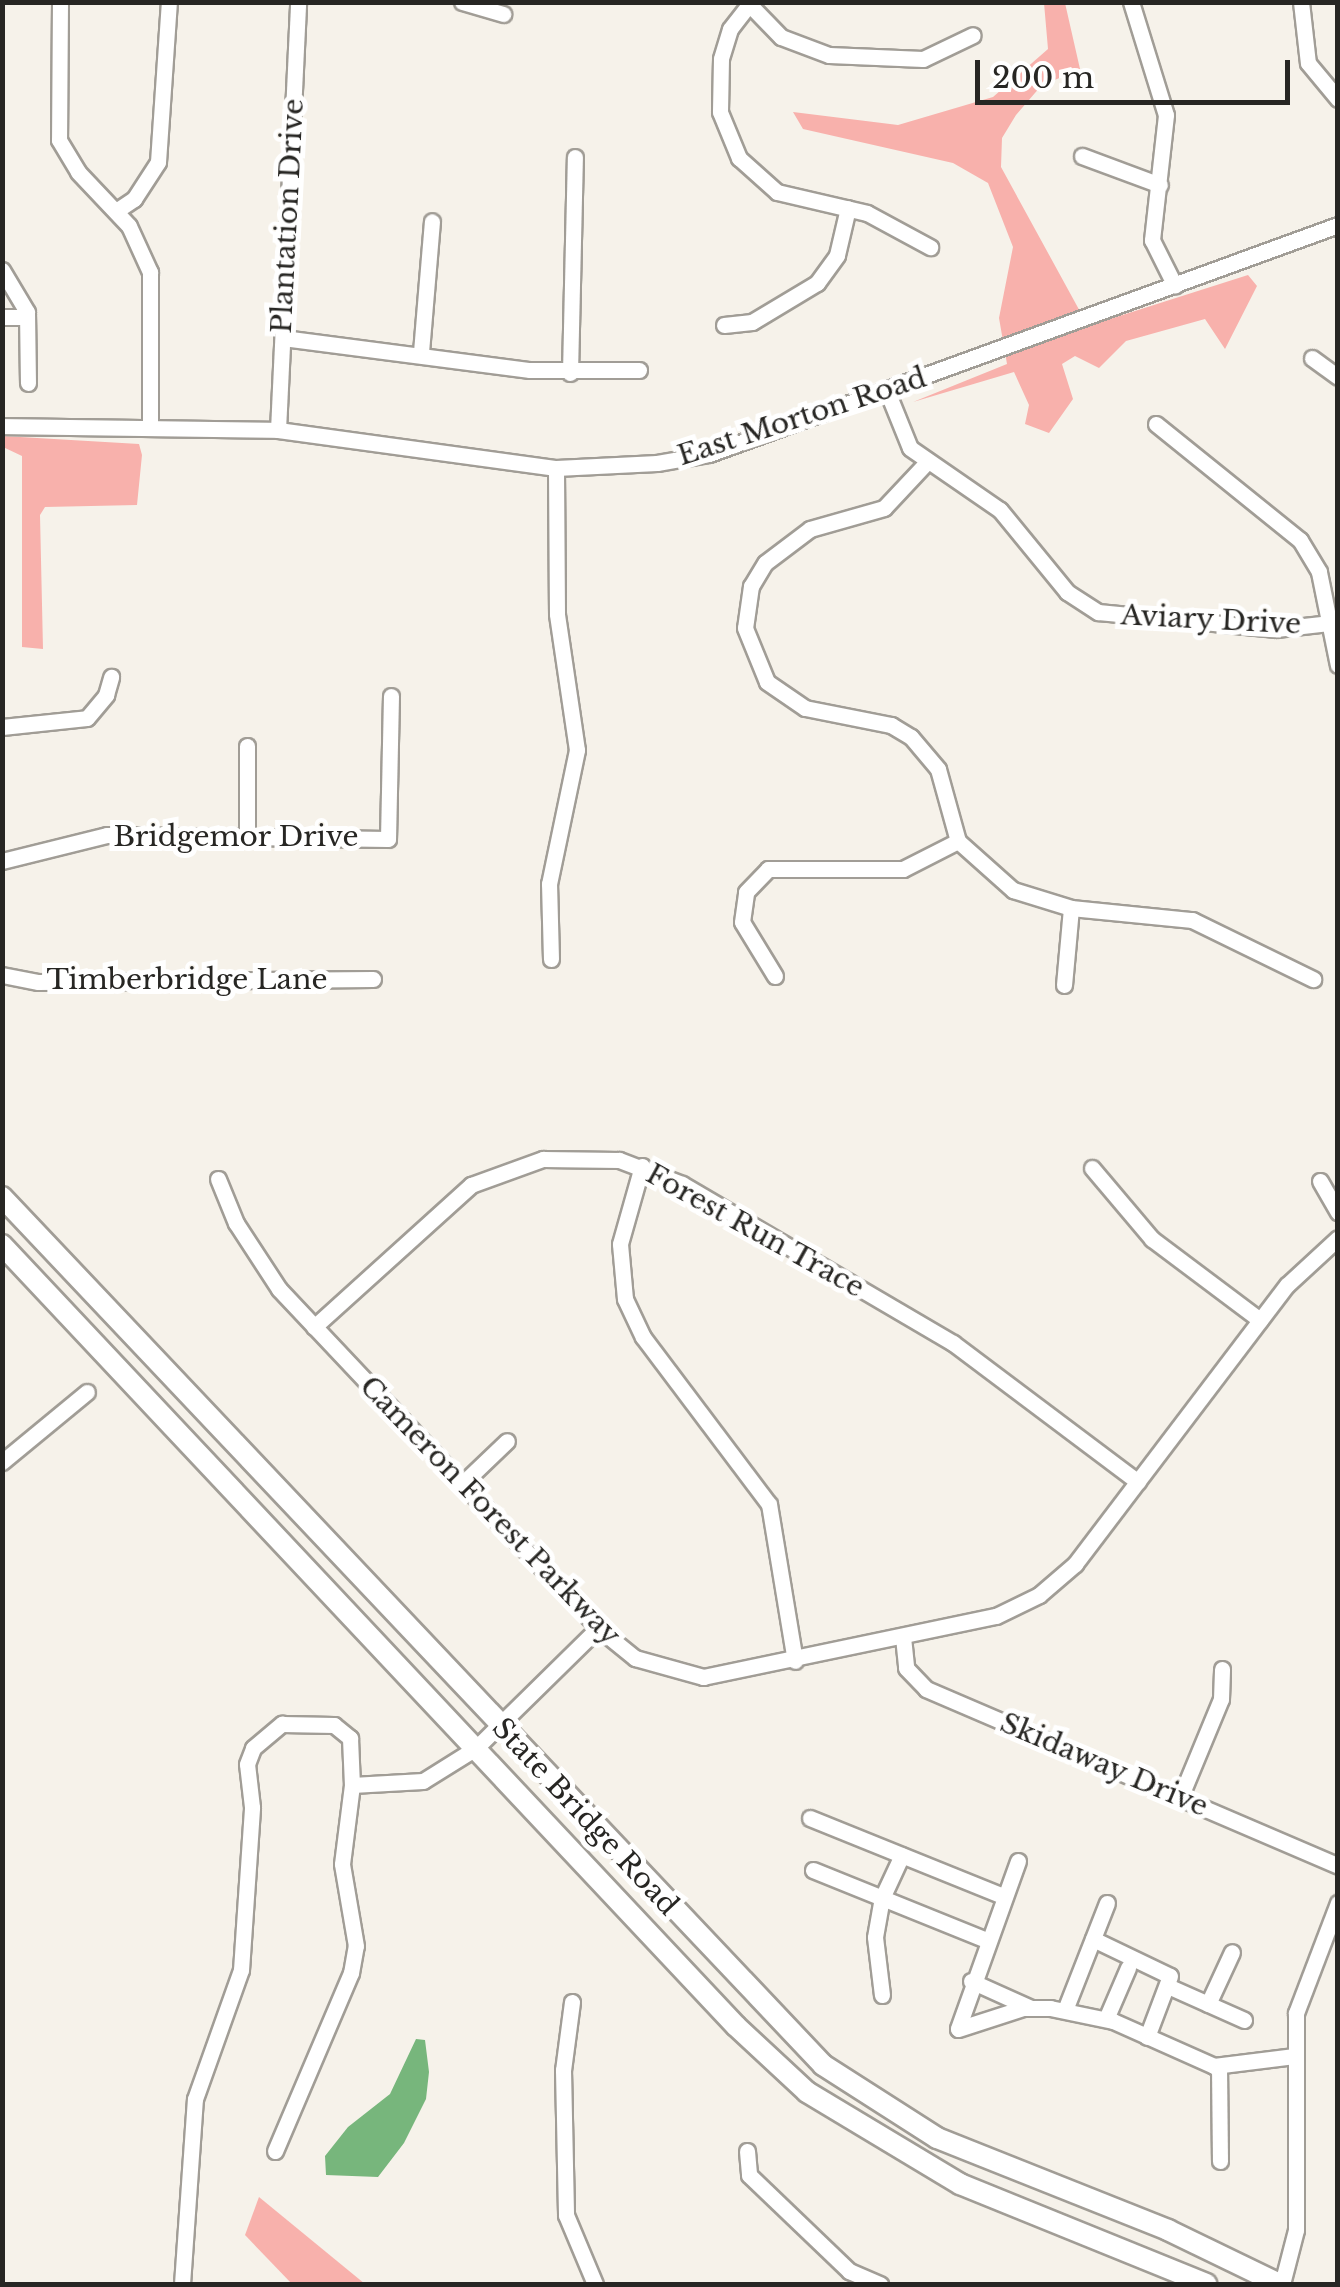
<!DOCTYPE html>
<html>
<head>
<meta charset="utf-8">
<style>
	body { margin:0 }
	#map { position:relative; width:1340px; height:2287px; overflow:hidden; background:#f6f2ea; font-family:"Libre Baskerville",serif }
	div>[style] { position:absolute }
	.green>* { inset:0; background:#f8b1ac }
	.water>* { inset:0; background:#77b67c }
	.roads { filter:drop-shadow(2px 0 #a19d96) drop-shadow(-2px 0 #a19d96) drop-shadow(0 2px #a19d96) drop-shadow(0 -2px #a19d96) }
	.minor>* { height:15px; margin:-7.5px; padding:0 7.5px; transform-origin:7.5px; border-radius:7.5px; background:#fff }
	.highway>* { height:20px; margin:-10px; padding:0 10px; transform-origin:10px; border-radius:10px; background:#fff }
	span { translate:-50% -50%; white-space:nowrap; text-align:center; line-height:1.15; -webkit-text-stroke:10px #fff; paint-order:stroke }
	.street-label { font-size:28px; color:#272623 }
	.frame { position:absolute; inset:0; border:5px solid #272623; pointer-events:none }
	.scale { position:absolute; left:975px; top:60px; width:315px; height:45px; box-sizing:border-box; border:5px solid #272623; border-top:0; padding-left:12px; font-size:30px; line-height:35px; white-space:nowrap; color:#272623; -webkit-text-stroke:8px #fff; paint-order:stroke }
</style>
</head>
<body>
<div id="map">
	<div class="green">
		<i style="clip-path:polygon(1044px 3px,1065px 3px,1080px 69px,1041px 86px,1016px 115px,1002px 138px,1001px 167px,1088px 326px,1248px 275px,1257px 286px,1225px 349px,1205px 319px,1126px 341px,1099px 368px,1075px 356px,1062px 364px,1073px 399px,1049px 433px,1025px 424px,1029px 405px,1014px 372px,913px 402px,1007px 364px,999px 318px,1013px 247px,988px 183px,953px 163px,803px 129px,793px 112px,898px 125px,993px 97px,1048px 49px)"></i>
		<i style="clip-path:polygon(3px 436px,139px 444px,142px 455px,137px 505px,45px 507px,40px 515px,43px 649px,22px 647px,22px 456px,3px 447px)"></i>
		<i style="clip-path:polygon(259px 2197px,365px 2284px,292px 2284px,245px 2235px)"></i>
	</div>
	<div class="water">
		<i style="clip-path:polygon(416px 2039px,425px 2040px,429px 2072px,426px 2099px,404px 2143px,378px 2177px,326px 2175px,325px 2156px,348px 2127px,390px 2094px)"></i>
	</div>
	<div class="roads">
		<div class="minor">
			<i style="left:60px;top:2px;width:138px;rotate:90.4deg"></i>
			<i style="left:59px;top:140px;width:37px;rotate:59deg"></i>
			<i style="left:78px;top:172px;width:74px;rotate:46.6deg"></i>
			<i style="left:129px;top:226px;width:51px;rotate:65.5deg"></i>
			<i style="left:150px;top:272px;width:155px;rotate:90deg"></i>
			<i style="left:462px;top:2px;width:43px;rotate:16.3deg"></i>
			<i style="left:751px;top:2px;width:34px;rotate:128deg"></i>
			<i style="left:730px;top:29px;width:31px;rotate:107deg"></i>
			<i style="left:721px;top:59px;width:53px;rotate:91.1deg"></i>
			<i style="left:720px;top:112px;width:50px;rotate:67.6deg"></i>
			<i style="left:739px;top:158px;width:51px;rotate:41.8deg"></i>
			<i style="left:777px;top:192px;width:92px;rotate:13.1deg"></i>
			<i style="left:867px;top:213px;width:72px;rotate:28.4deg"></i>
			<i style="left:1131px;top:2px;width:118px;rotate:72.8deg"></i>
			<i style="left:1166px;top:115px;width:126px;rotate:96.4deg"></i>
			<i style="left:1152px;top:240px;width:51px;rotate:63.4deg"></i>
			<i style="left:1301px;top:2px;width:61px;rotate:83.5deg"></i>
			<i style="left:1308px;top:63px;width:47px;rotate:50.2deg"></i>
			<i style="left:749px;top:4px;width:46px;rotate:45.9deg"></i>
			<i style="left:781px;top:37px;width:51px;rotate:20.6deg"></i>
			<i style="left:829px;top:55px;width:94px;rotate:2.4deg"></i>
			<i style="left:923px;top:59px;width:55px;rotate:-25.6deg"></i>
			<i style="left:1082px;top:156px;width:83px;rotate:20.4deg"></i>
			<i style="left:116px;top:211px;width:22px;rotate:-34deg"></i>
			<i style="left:134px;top:199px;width:44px;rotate:-57deg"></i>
			<i style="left:158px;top:162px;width:160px;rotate:-86.1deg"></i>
			<i style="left:2px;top:270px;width:49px;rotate:59.2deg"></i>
			<i style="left:27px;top:312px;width:71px;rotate:89.2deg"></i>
			<i style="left:2px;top:317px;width:25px"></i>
			<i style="left:724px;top:325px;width:28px;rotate:-6deg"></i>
			<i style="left:752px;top:322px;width:76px;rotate:-31deg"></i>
			<i style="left:817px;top:283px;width:34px;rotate:-54deg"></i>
			<i style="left:837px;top:255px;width:48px;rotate:-76.8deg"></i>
			<i style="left:283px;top:338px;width:249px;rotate:7.4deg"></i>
			<i style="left:530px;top:370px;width:109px"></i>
			<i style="left:421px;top:352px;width:131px;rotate:-85.2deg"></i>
			<i style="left:1312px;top:358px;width:32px;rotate:36deg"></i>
			<i style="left:570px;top:373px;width:216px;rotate:-88.7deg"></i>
			<i style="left:887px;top:391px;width:61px;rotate:68deg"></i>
			<i style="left:910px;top:448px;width:109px;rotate:34.6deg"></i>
			<i style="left:1000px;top:510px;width:106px;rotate:50.7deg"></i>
			<i style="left:1067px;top:592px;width:37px;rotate:33deg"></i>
			<i style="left:1098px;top:612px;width:179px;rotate:5.5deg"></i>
			<i style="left:1276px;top:629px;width:62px;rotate:-6.4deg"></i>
			<i style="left:1156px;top:424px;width:185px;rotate:38.9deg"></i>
			<i style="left:1300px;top:540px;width:37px;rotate:59deg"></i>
			<i style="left:1319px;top:572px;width:95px;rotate:78.5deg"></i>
			<i style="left:2px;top:426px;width:276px;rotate:0.8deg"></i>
			<i style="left:278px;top:430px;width:281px;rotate:7.8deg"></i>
			<i style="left:556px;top:468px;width:101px;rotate:-2.8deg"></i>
			<i style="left:657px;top:463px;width:53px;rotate:-9.8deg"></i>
			<i style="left:709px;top:454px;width:669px;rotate:-20.01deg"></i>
			<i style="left:278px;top:430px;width:428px;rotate:-87.3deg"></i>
			<i style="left:928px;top:461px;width:64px;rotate:133.1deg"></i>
			<i style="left:884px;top:508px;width:77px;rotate:164.2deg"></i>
			<i style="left:810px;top:529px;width:56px;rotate:142.9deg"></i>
			<i style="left:765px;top:563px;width:27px;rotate:121deg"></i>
			<i style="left:751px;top:586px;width:42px;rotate:98.1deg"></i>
			<i style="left:745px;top:628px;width:58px;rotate:67.8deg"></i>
			<i style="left:767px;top:682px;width:46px;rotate:34.4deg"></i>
			<i style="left:805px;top:708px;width:88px;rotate:11.2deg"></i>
			<i style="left:891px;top:725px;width:23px;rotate:31deg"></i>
			<i style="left:911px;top:737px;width:42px;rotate:49.8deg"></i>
			<i style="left:938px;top:769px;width:75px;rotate:74.5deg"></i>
			<i style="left:958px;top:841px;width:74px;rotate:41.7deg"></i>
			<i style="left:1013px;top:890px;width:61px;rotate:17.2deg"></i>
			<i style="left:1071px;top:908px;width:122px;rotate:5.7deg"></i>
			<i style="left:1192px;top:920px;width:135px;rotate:26deg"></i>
			<i style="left:2px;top:727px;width:85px;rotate:-6deg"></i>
			<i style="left:87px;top:718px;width:30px;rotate:-50deg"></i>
			<i style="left:106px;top:695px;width:19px;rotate:-74deg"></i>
			<i style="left:247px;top:746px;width:89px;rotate:90deg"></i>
			<i style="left:2px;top:861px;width:108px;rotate:-13.9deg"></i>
			<i style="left:107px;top:835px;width:281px;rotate:0.8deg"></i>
			<i style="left:388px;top:839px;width:143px;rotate:-88.8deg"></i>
			<i style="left:551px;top:959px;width:75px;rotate:-91.5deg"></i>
			<i style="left:549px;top:884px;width:137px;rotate:-78.2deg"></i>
			<i style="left:577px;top:750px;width:137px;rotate:-98.4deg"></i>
			<i style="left:557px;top:614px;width:146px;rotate:-90.4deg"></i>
			<i style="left:2px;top:975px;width:37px;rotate:11deg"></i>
			<i style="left:38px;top:982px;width:335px;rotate:-0.5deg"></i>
			<i style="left:775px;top:976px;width:63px;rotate:-121.4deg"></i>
			<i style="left:742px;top:922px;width:30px;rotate:-82deg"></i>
			<i style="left:746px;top:892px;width:32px;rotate:-46deg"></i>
			<i style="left:768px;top:869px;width:135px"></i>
			<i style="left:903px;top:869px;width:62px;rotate:-27deg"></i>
			<i style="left:1064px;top:985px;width:77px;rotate:-84.8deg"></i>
			<i style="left:642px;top:1166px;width:81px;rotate:105.8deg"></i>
			<i style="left:620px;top:1244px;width:55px;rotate:84.8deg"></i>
			<i style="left:625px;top:1299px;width:42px;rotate:64.7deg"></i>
			<i style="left:643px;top:1337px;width:209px;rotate:53deg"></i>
			<i style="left:769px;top:1504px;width:159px;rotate:80.6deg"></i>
			<i style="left:1092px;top:1168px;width:93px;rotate:49.8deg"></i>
			<i style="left:1152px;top:1239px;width:135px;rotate:36.9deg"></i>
			<i style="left:218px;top:1179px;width:48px;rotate:67.8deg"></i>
			<i style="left:236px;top:1223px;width:79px;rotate:56.9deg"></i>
			<i style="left:279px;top:1289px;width:465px;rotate:46.7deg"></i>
			<i style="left:598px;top:1628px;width:48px;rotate:39deg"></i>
			<i style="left:635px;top:1658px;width:71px;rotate:15.6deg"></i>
			<i style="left:703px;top:1677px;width:299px;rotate:-11.8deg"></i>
			<i style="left:996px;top:1616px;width:48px;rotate:-26deg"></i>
			<i style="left:1039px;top:1595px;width:48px;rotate:-40.7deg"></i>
			<i style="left:1075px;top:1564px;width:350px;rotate:-52.8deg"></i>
			<i style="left:1287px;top:1285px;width:69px;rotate:-42.7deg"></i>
			<i style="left:1320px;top:1181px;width:36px;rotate:60deg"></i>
			<i style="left:314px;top:1327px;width:212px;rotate:-42.1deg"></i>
			<i style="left:471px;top:1185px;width:77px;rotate:-19.9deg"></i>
			<i style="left:543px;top:1159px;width:76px;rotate:0.8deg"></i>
			<i style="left:619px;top:1160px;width:67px;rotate:20.9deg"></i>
			<i style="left:682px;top:1184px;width:314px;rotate:30.4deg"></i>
			<i style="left:953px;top:1343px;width:231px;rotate:36.9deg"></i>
			<i style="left:2px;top:1462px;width:110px;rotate:-39.5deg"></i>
			<i style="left:462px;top:1484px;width:62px;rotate:-43.7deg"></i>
			<i style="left:903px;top:1637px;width:31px;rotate:84deg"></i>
			<i style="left:906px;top:1668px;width:29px;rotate:46deg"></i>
			<i style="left:926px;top:1689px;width:448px;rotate:23.2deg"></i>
			<i style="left:1180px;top:1798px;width:107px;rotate:-67.5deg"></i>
			<i style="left:1221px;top:1699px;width:30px;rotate:-88deg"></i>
			<i style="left:810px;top:1818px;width:208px;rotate:22deg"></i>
			<i style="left:1018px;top:1861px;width:178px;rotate:109.7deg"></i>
			<i style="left:958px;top:2029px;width:68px;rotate:-17.9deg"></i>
			<i style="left:1023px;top:2008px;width:27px"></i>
			<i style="left:1050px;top:2008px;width:64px;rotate:11.7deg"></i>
			<i style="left:1113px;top:2021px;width:111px;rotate:24deg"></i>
			<i style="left:1214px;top:2066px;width:81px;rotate:-7.1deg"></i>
			<i style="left:813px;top:1870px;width:187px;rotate:22deg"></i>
			<i style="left:1093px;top:1939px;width:85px;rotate:25.7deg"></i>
			<i style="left:1170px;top:1976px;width:65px;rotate:110.7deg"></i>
			<i style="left:971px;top:1981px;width:66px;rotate:24.2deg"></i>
			<i style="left:1170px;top:1987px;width:81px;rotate:24deg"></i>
			<i style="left:882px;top:1995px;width:58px;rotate:-96.9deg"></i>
			<i style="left:875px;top:1937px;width:40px;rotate:-80deg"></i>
			<i style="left:882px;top:1898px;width:47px;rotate:-65.1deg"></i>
			<i style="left:572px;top:2002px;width:69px;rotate:97.5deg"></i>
			<i style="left:563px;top:2070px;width:145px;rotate:88.8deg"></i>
			<i style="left:566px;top:2215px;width:75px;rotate:67.2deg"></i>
			<i style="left:1208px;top:2004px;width:57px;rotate:-65.2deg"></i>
			<i style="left:1065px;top:2010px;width:115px;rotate:-68.6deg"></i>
			<i style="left:1106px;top:2019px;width:56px;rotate:-66.7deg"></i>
			<i style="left:1219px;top:2066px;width:95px;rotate:89.4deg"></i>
			<i style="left:275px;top:2151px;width:194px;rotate:-66.9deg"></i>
			<i style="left:351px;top:1973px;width:27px;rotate:-80deg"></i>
			<i style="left:356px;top:1946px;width:83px;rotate:-99.7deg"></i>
			<i style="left:342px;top:1864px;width:80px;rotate:-82.8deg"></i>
			<i style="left:747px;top:2151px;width:24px;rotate:85deg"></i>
			<i style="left:749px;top:2175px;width:139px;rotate:43.8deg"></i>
			<i style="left:849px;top:2271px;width:34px;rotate:23deg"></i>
			<i style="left:182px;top:2284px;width:185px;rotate:-86deg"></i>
			<i style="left:195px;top:2099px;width:137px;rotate:-70.4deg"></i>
			<i style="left:241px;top:1970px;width:163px;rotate:-86.1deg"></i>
			<i style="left:252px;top:1807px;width:43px;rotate:-96.6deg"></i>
			<i style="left:247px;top:1764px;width:17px;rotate:-69deg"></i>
			<i style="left:253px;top:1748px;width:38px;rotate:-40deg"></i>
			<i style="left:282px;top:1724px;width:52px;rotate:1.1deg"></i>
			<i style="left:334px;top:1725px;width:21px;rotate:39deg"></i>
			<i style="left:350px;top:1738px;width:47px;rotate:87.6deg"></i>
			<i style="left:352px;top:1785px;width:71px;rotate:-3.2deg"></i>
			<i style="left:423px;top:1781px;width:62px;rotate:-31.9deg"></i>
			<i style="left:476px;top:1748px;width:171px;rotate:-44.5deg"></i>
			<i style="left:1282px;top:2284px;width:56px;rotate:-75.5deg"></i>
			<i style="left:1296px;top:2230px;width:217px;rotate:-90deg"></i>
			<i style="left:1296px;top:2013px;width:118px;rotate:-69.1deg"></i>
		</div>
		<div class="highway">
			<i style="left:2px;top:1197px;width:1195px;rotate:46.59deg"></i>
			<i style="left:823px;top:2065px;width:135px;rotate:32.6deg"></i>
			<i style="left:937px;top:2138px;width:249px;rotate:21.7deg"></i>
			<i style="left:1168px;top:2230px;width:123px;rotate:25.9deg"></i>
			<i style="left:2px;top:1245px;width:1072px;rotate:46.78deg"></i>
			<i style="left:736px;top:2026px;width:97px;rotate:42.9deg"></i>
			<i style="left:807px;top:2092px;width:179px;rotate:31deg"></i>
			<i style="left:960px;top:2184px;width:266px;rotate:22.1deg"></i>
		</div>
	</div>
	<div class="street-label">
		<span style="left:288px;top:216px;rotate:-87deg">Plantation Drive</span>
		<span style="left:802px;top:417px;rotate:-18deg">East Morton Road</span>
		<span style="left:1211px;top:620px;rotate:3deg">Aviary Drive</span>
		<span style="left:236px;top:837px">Bridgemor Drive</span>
		<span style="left:187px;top:980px">Timberbridge Lane</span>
		<span style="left:755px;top:1231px;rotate:29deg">Forest Run Trace</span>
		<span style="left:490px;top:1511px;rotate:46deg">Cameron Forest Parkway</span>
		<span style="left:1104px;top:1765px;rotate:23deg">Skidaway Drive</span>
		<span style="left:585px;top:1817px;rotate:47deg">State Bridge Road</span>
	</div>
	<div class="frame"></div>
	<div class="scale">200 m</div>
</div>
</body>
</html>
